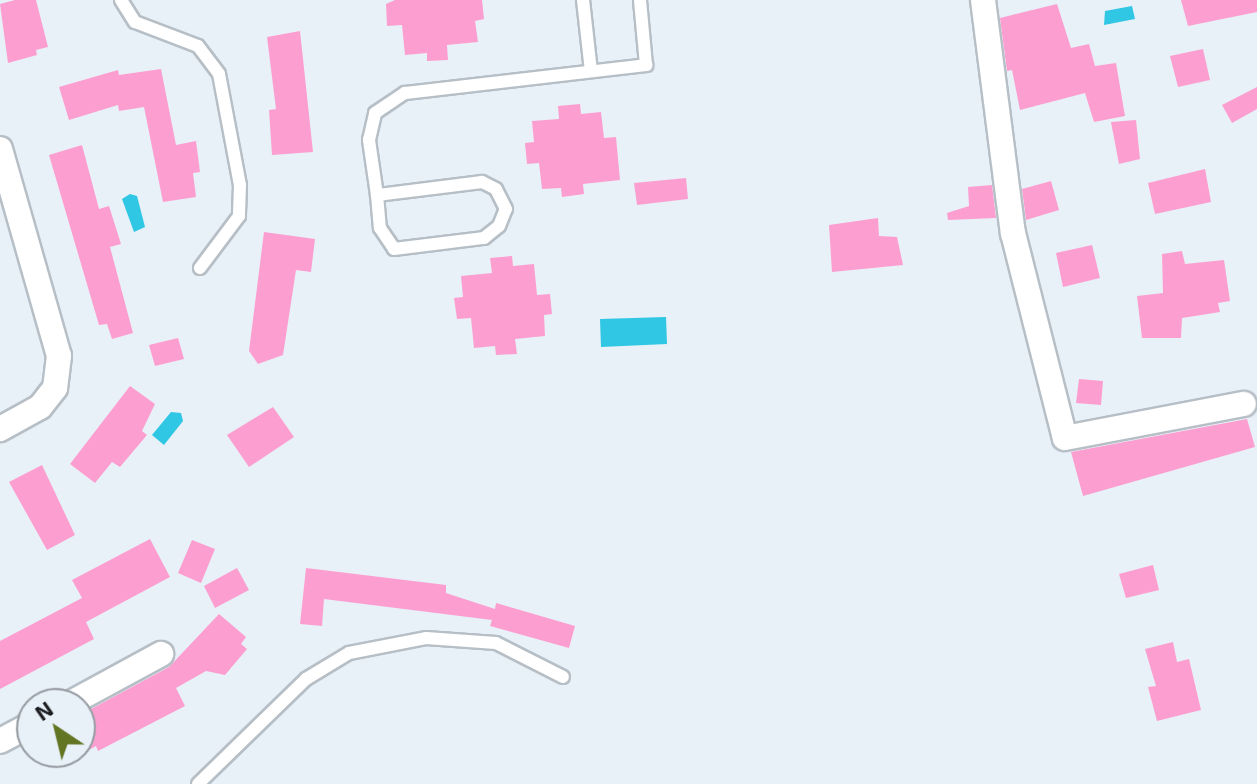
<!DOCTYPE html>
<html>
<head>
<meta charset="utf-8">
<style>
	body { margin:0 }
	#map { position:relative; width:1257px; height:784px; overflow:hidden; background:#e8f0f8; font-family:"Exo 2",sans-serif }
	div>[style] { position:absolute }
	.water>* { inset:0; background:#2fc7e4 }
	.building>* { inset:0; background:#fc9fd0 }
	.roads { filter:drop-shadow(2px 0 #b7bfc6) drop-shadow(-2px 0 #b7bfc6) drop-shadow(0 2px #b7bfc6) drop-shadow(0 -2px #b7bfc6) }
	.service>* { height:12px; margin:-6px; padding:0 6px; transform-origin:6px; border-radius:6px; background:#fff }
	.minor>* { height:24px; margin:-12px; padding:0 12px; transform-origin:12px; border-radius:12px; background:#fff }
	span { translate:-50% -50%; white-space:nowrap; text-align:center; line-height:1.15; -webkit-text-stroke:8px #e8f0f8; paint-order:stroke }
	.north { position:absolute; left:16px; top:688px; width:80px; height:80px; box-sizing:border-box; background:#e8f0f8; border:2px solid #959ba1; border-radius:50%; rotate:325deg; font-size:22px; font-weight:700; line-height:32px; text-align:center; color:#191b1e }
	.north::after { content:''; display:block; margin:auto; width:28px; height:36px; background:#637422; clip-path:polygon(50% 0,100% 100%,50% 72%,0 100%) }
</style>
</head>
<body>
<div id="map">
	<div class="water">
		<i style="clip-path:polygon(1132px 6px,1135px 19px,1104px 25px,1105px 11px)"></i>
		<i style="clip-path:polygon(130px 194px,137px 196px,145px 227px,134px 232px,122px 199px)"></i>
		<i style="clip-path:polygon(666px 317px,667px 344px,601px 347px,600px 319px)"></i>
		<i style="clip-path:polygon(171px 412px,181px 413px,183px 421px,164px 445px,152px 435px)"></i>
	</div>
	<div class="building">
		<i style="clip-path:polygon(15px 0,36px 0,48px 47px,36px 50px,37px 55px,8px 63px,0 4px)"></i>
		<i style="clip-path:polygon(395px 0,482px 0,484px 19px,475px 21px,478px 42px,447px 45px,448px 60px,427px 61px,427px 53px,405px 55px,402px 25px,387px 26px,386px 4px)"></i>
		<i style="clip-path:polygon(1181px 0,1257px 0,1257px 12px,1188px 26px)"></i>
		<i style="clip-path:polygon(1057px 4px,1071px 48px,1089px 44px,1095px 66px,1116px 63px,1125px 116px,1094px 122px,1085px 93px,1020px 110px,1012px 70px,1007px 71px,1000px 18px)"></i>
		<i style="clip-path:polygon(300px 31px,313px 152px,272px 155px,269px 110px,276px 109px,267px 37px)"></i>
		<i style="clip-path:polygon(1203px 49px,1210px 80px,1178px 87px,1170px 56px)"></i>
		<i style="clip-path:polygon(161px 69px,176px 145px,196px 141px,200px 172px,193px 173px,196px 197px,163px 202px,144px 107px,119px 111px,118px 105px,69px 120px,59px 87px,118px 70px,119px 75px)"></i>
		<i style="clip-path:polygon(1257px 87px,1257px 109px,1232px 123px,1222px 105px)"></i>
		<i style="clip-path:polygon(580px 104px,581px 114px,601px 112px,604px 138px,616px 137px,620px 180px,583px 184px,584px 194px,562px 197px,561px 188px,542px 189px,539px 163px,527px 164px,525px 143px,534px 142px,532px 121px,559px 119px,558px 106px)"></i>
		<i style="clip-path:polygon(1136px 120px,1140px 159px,1119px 164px,1111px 122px)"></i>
		<i style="clip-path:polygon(82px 145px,99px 209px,109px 206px,121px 244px,110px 247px,133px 333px,112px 339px,107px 324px,99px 325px,49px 155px)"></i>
		<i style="clip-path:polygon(1205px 169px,1211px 202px,1155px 214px,1148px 183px)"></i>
		<i style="clip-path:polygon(686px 178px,688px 199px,637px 205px,634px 183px)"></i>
		<i style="clip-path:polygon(1051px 181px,1059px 210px,1026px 220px,1022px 189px)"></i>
		<i style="clip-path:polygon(992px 185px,996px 218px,948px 220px,947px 213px,969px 206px,968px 187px)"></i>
		<i style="clip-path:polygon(878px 218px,879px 236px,897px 237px,903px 265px,832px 272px,829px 225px)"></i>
		<i style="clip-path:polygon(264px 232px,315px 239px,311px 272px,296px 270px,283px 355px,258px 364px,249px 351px)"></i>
		<i style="clip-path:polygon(1092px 245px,1100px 278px,1063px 287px,1056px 253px)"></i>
		<i style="clip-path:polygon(1182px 251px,1185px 264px,1224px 260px,1230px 301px,1218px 303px,1220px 312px,1182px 318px,1181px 338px,1142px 338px,1137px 296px,1163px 293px,1162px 254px)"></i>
		<i style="clip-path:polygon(512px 256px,513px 266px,534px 264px,537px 295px,550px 294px,552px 314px,544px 315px,545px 336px,515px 339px,517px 354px,496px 355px,495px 346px,474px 348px,471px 318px,457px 319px,454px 298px,463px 297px,461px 276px,492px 273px,490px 258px)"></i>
		<i style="clip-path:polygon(178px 338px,184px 359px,155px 366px,149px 345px)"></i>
		<i style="clip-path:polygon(1079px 379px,1103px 381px,1101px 405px,1076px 403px)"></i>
		<i style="clip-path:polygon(130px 386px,155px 404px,142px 431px,147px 435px,120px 467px,112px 462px,95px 483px,70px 464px)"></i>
		<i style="clip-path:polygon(273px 407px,294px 437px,249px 467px,227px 435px)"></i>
		<i style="clip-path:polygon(1247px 419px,1255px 447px,1083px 496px,1071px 452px)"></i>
		<i style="clip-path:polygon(42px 465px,75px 535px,47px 550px,9px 482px)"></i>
		<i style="clip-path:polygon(150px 539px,170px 577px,86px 622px,94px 639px,0 689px,0 641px,82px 598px,72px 580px)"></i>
		<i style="clip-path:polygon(192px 540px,215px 549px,201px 583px,178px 573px)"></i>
		<i style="clip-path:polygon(1153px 565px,1159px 590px,1126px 598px,1119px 574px)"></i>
		<i style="clip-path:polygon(237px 568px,249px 590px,215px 608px,204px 586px)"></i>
		<i style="clip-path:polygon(306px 568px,446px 585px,446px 593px,495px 609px,496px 603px,575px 626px,569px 648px,490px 626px,492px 620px,324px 599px,322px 626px,300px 624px)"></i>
		<i style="clip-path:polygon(219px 614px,246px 637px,241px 644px,247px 649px,225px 675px,206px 671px,176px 688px,185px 706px,98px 751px,96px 746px,80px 755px,80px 715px,169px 667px)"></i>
		<i style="clip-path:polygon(1173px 642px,1177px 662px,1189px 659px,1201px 710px,1157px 721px,1148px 687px,1156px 686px,1145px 649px)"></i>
	</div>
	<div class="roads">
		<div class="service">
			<i style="left:121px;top:0;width:26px;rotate:58deg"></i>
			<i style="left:135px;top:22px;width:67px;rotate:20.9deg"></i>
			<i style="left:198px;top:46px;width:35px;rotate:53deg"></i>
			<i style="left:219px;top:74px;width:113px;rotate:79.3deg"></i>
			<i style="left:240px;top:185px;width:31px;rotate:92deg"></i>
			<i style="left:239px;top:216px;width:65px;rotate:126.9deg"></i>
			<i style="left:583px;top:0;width:71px;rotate:83.6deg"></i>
			<i style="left:377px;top:195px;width:33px;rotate:85deg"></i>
			<i style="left:380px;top:228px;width:25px;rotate:56deg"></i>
			<i style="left:394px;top:249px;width:91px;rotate:-7deg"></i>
			<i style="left:484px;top:238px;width:19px;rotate:-39deg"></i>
			<i style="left:499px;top:226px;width:18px;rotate:-68deg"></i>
			<i style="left:506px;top:209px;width:22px;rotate:-117deg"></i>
			<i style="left:496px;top:189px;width:16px;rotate:-153deg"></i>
			<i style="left:482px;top:182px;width:106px;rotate:172.9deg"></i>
			<i style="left:377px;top:195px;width:56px;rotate:-98.3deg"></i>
			<i style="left:369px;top:140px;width:28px;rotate:-77deg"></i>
			<i style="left:375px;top:113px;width:36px;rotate:-34deg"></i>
			<i style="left:405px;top:93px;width:243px;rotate:-6.6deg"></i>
			<i style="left:646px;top:65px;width:65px;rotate:-95.3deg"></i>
			<i style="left:198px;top:784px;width:151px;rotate:-44.2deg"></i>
			<i style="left:306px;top:679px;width:50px;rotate:-31.2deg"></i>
			<i style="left:349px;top:653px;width:78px;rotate:-11deg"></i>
			<i style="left:426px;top:638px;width:70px;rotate:4.1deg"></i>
			<i style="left:496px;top:643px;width:75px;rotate:26.9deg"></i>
		</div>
		<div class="minor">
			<i style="left:983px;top:0;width:235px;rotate:82.7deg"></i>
			<i style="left:1013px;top:233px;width:211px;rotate:75.8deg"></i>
			<i style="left:1065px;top:438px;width:182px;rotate:-10.8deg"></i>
			<i style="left:0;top:149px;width:215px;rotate:74.1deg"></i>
			<i style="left:59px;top:356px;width:32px;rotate:97deg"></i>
			<i style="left:55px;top:388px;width:24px;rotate:128deg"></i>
			<i style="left:40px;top:407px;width:46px;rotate:151.2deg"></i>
			<i style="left:69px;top:704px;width:105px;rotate:-28.5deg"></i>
			<i style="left:0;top:741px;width:36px;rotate:-28deg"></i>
		</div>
	</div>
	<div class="north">N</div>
</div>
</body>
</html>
